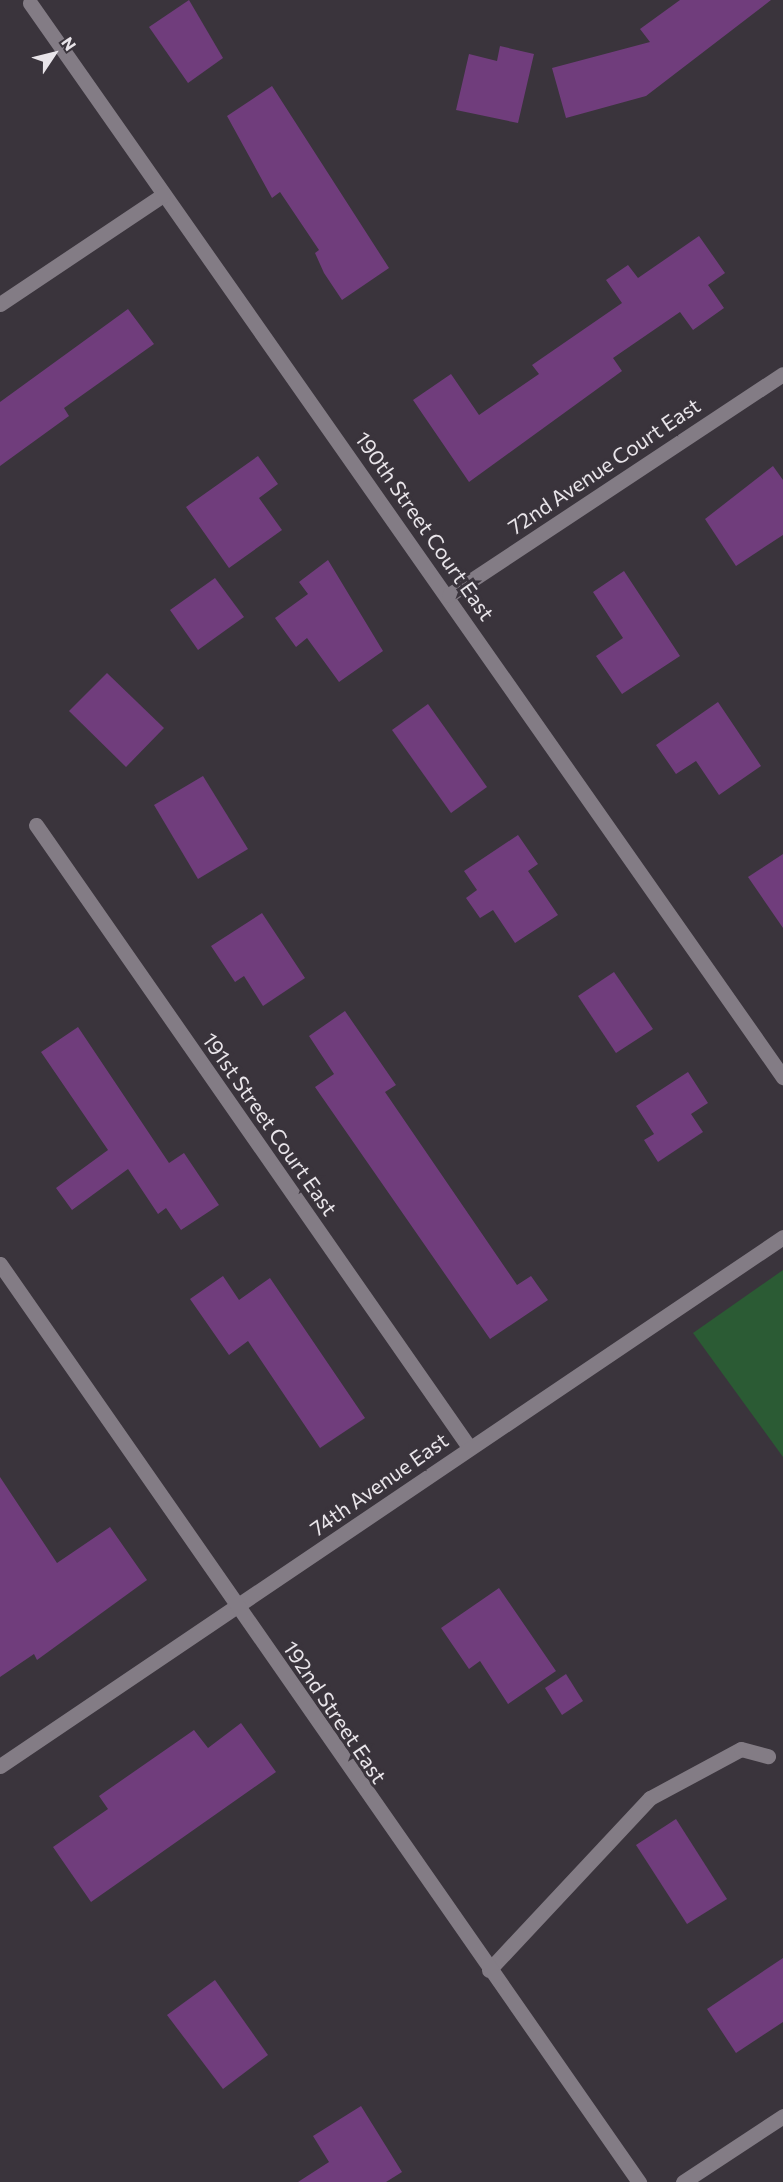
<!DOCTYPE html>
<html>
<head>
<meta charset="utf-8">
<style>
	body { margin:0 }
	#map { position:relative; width:783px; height:2182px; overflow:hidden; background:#3a343c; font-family:Commissioner,sans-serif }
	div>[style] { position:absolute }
	.green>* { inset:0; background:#2b5b34 }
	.building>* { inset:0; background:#703d7c }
	.service>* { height:15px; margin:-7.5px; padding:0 7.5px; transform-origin:7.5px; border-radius:7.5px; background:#837c85 }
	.minor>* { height:15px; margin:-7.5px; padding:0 7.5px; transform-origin:7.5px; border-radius:7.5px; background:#837c85 }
	.tertiary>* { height:15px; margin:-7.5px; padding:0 7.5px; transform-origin:7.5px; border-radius:7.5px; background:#837c85 }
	span { translate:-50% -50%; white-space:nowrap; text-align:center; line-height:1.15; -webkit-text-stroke:6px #3a343c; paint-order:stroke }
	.street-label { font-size:21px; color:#e9e5ea }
	.north { position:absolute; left:24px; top:24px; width:60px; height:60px; -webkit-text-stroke:4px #3a343c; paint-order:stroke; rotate:55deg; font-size:16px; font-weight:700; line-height:24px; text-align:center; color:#e9e5ea }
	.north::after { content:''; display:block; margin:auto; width:21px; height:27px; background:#e9e5ea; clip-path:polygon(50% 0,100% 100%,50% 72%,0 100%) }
</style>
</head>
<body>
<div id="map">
	<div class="green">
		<i style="clip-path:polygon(783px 1270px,783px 1457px,693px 1333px)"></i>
	</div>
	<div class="building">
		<i style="clip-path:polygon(189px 0,223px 58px,188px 83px,149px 27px)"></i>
		<i style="clip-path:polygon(680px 0,771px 0,646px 96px,566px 118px,552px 68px,650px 42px,640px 29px)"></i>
		<i style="clip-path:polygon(500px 46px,534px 54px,518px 123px,456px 110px,469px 54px,497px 61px)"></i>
		<i style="clip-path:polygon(272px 86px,389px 268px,342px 300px,324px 273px,315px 253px,319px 250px,280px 192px,272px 198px,227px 116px)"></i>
		<i style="clip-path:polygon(699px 236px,725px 273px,708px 285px,724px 308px,693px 330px,680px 312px,613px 358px,622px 371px,469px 482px,413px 400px,451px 374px,479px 415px,539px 374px,532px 365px,622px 303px,606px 280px,628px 265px,638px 278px)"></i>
		<i style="clip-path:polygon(128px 309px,154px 344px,64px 408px,69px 416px,0 466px,0 402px)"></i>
		<i style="clip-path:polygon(258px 456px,278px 484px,259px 498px,282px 530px,229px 568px,186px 507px)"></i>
		<i style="clip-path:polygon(773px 466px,783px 480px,783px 535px,736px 566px,705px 519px)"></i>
		<i style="clip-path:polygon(328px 560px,383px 651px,339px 682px,307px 638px,296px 647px,275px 618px,308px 594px,299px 582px)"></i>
		<i style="clip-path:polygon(624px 571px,680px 656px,622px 694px,596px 656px,623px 638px,593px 592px)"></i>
		<i style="clip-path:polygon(215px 578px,244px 617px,198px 650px,170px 610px)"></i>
		<i style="clip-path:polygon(107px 673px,164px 728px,126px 767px,69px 711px)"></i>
		<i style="clip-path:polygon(718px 702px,761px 766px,719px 795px,696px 761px,676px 774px,656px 745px)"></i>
		<i style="clip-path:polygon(428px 704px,487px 787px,451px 813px,392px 730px)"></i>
		<i style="clip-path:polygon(203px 776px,248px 849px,198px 879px,154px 805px)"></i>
		<i style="clip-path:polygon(518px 835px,538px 864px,528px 871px,558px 915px,515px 943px,493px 910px,480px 918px,466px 898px,477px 890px,464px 871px)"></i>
		<i style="clip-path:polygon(783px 854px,783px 928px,748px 877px)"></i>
		<i style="clip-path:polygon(262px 913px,305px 978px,263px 1006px,244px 976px,235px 982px,211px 946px)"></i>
		<i style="clip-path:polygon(614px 972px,653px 1029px,616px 1053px,578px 996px)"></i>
		<i style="clip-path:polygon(345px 1011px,396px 1085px,385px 1092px,517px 1285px,531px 1276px,548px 1300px,490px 1339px,315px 1087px,334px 1074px,309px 1036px)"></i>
		<i style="clip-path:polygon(78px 1027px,169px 1163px,184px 1153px,219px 1205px,181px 1230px,166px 1208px,158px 1214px,128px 1169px,72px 1210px,56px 1188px,108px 1150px,41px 1052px)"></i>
		<i style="clip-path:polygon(688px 1072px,708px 1103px,691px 1114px,703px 1132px,658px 1162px,644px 1140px,654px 1134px,636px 1106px)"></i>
		<i style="clip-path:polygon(223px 1276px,239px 1300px,270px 1278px,365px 1418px,320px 1448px,248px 1341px,229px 1355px,190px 1299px)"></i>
		<i style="clip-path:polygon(0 1477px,57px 1563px,110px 1527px,147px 1580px,37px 1660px,34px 1654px,0 1677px)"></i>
		<i style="clip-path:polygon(499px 1588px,556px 1671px,508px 1704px,480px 1661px,469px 1669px,441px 1628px)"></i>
		<i style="clip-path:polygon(566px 1674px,583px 1701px,562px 1715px,545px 1688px)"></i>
		<i style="clip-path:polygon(241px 1723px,276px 1772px,91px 1902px,53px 1847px,108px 1809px,99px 1796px,194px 1730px,208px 1748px)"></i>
		<i style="clip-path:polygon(676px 1819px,727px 1899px,687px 1924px,636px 1845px)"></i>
		<i style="clip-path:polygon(783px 1958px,783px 2022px,736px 2053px,707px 2009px)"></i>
		<i style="clip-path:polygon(215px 1980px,268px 2055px,223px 2089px,167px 2015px)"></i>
		<i style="clip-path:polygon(361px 2106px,402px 2172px,386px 2182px,298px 2182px,329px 2162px,313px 2136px)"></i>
	</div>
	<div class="service">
		<i style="left:489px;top:1970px;width:236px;rotate:-46.9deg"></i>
		<i style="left:650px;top:1798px;width:103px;rotate:-28.3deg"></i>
		<i style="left:741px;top:1749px;width:28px;rotate:15deg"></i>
	</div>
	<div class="minor">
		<i style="left:30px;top:3px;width:1312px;rotate:54.97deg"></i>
		<i style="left:0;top:304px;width:196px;rotate:-33.8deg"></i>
		<i style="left:449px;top:595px;width:400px;rotate:-33.5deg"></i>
		<i style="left:36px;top:825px;width:758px;rotate:55.16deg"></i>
		<i style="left:0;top:1766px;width:945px;rotate:-34.04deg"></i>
		<i style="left:683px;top:2182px;width:120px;rotate:-33.4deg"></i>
	</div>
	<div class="tertiary">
		<i style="left:0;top:1264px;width:1119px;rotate:55.16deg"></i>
	</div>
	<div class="street-label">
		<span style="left:604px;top:466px;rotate:-34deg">72nd Avenue Court East</span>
		<span style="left:425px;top:526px;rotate:55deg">190th Street Court East</span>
		<span style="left:270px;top:1124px;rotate:55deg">191st Street Court East</span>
		<span style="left:379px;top:1484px;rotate:-35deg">74th Avenue East</span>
		<span style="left:335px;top:1712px;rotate:56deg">192nd Street East</span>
	</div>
	<div class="north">N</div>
</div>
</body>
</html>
